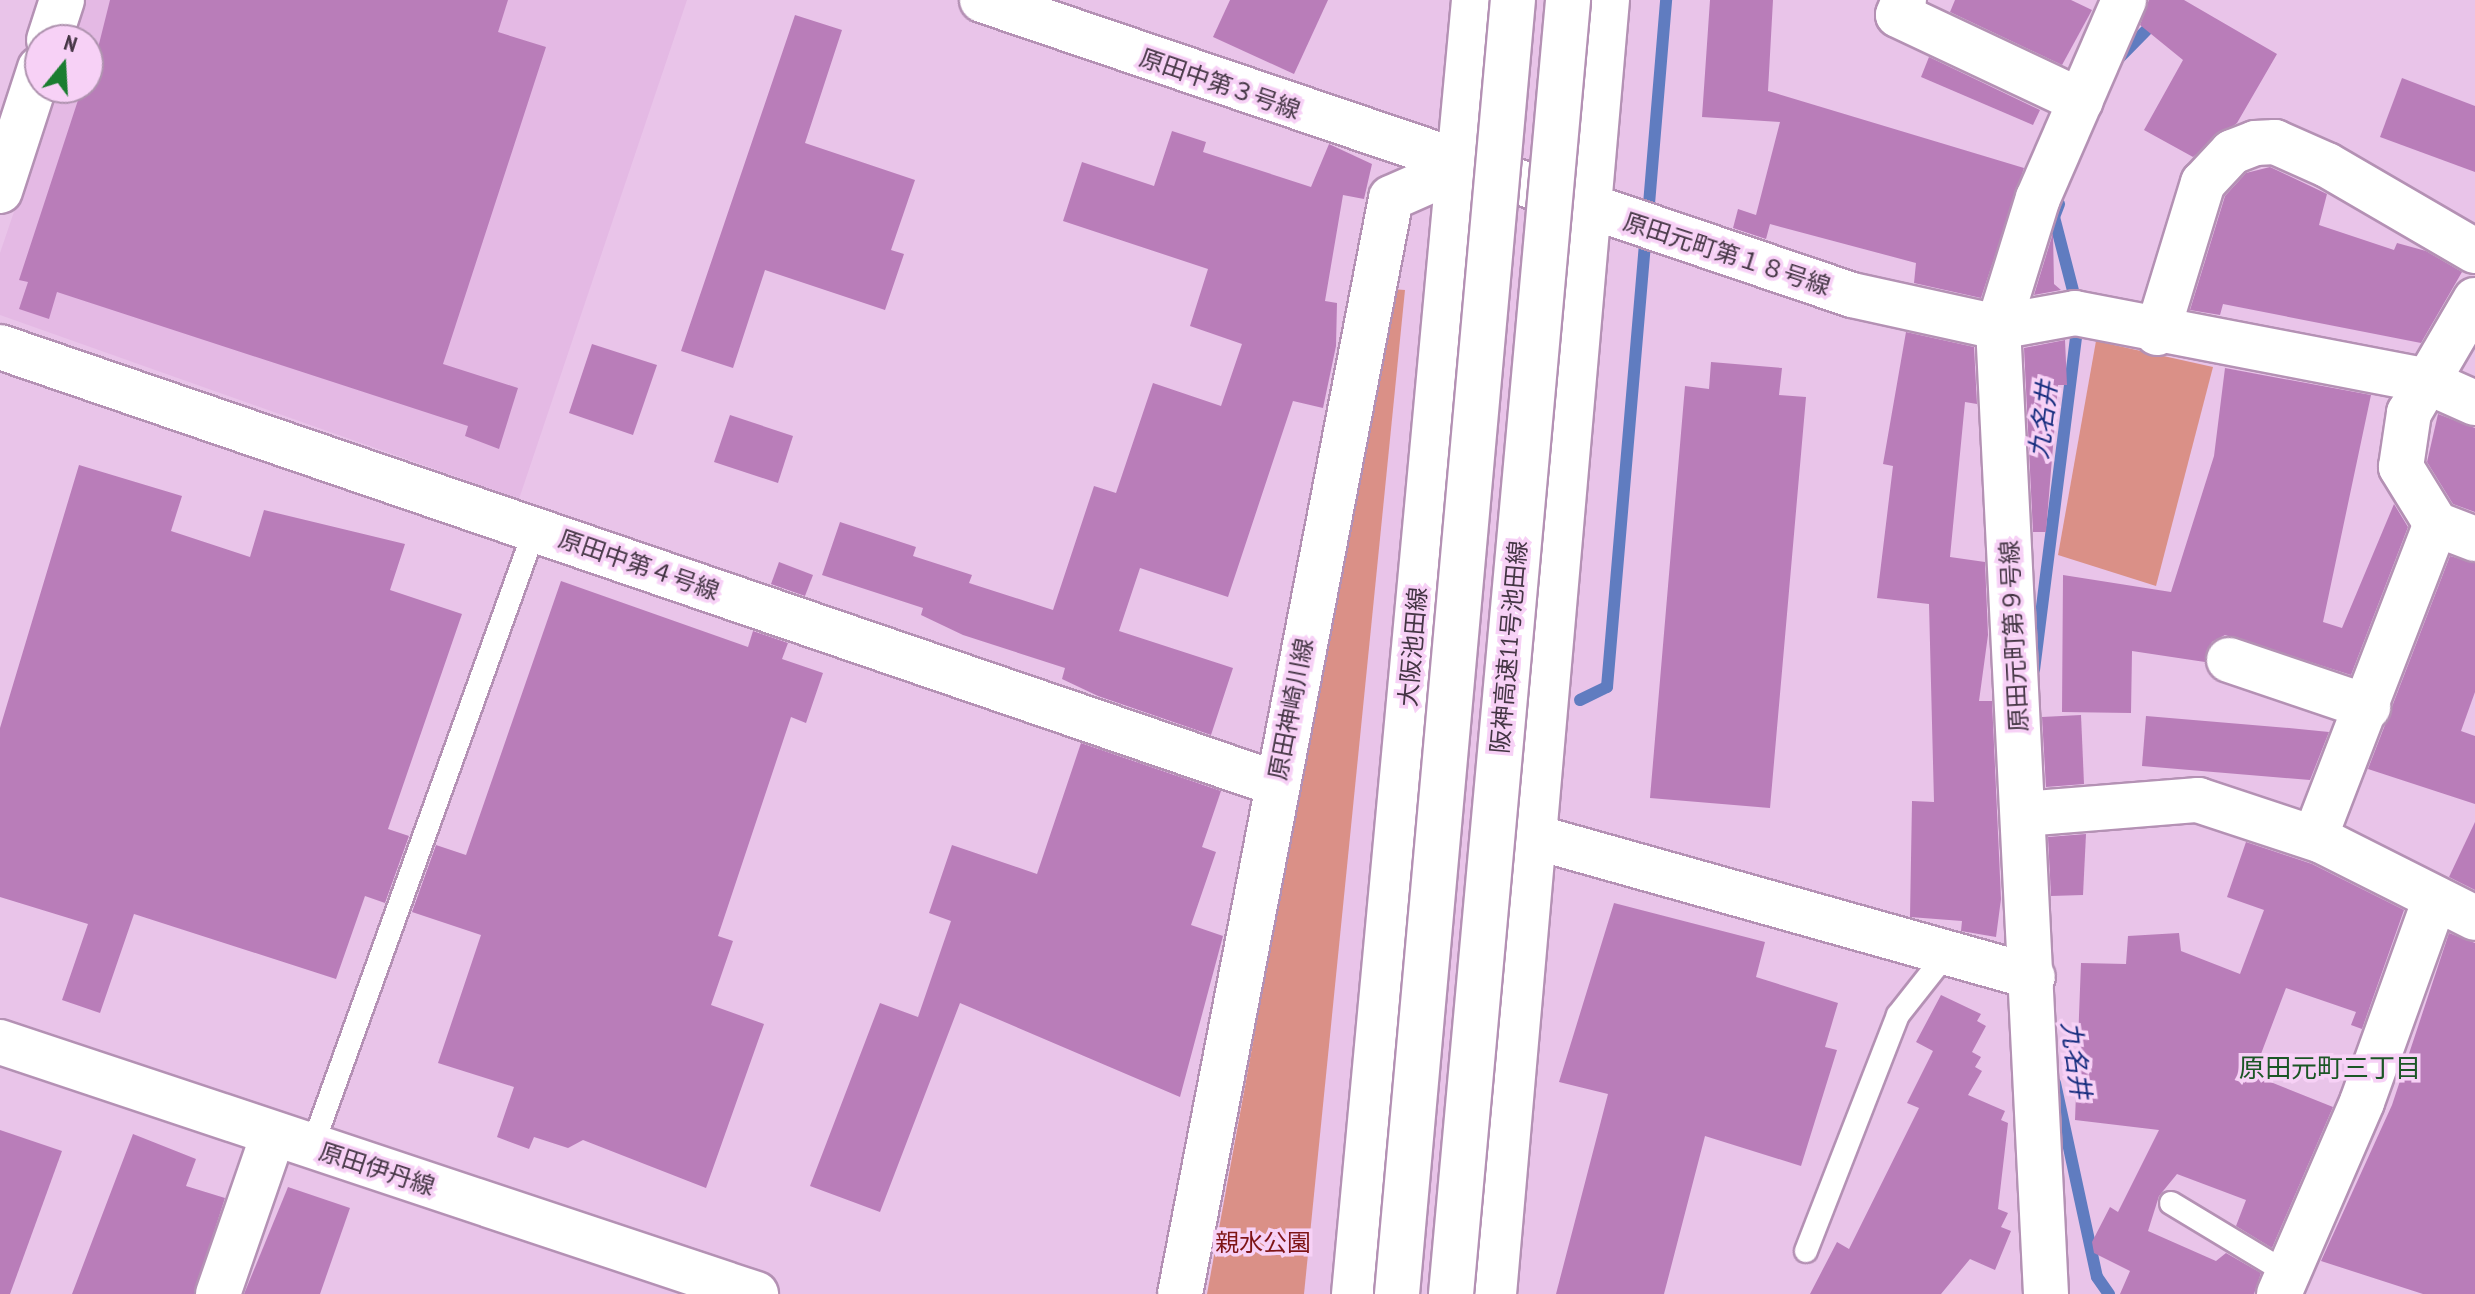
<!DOCTYPE html>
<html>
<head>
<meta charset="utf-8">
<style>
	body { margin:0 }
	#map { position:relative; width:2475px; height:1294px; overflow:hidden; background:#e9c4e9; font-family:"PT Sans Narrow","Noto Sans JP",sans-serif }
	div>[style] { position:absolute }
	.built>* { inset:0; background:#e4b9e4 }
	.green>* { inset:0; background:#da9087 }
	.stream>* { height:12px; margin:-6px; padding:0 6px; transform-origin:6px; border-radius:6px; background:#607cc0 }
	.building>* { inset:0; background:#b97db9 }
	.roads { filter:drop-shadow(2px 0 #b491b4) drop-shadow(-2px 0 #b491b4) drop-shadow(0 2px #b491b4) drop-shadow(0 -2px #b491b4) }
	.lane>* { height:22px; margin:-11px; padding:0 11px; transform-origin:11px; border-radius:11px; background:#fff }
	.street>* { height:44px; margin:-22px; padding:0 22px; transform-origin:22px; border-radius:22px; background:#fff }
	.secondary>* { height:44px; margin:-22px; padding:0 22px; transform-origin:22px; border-radius:22px; background:#fff }
	.primary>* { height:44px; margin:-22px; padding:0 22px; transform-origin:22px; border-radius:22px; background:#fff }
	.bridges { filter:drop-shadow(2px 0 #b491b4) drop-shadow(-2px 0 #b491b4) drop-shadow(0 2px #b491b4) drop-shadow(0 -2px #b491b4) }
	.highway-bridge>* { height:44px; margin:-22px; padding:0 22px; transform-origin:22px; border-radius:22px; background:#fff }
	span { translate:-50% -50%; white-space:nowrap; text-align:center; line-height:1.15; -webkit-text-stroke:7px #f7d1f6; paint-order:stroke }
	.street-label { font-size:24px; color:#443544 }
	.park-label { font-size:24px; color:#7e1416 }
	.water-label { font-size:26px; color:#162d7e; font-style:italic }
	.neighbourhood-label { font-size:26px; color:#1b5625 }
	.north { position:absolute; left:24px; top:24px; width:80px; height:80px; box-sizing:border-box; background:#f7d1f6; border:2px solid #af93af; border-radius:50%; rotate:18deg; font-size:22px; font-weight:700; line-height:32px; text-align:center; color:#443544 }
	.north::after { content:''; display:block; margin:auto; width:28px; height:36px; background:#1a7d30; clip-path:polygon(50% 0,100% 100%,50% 72%,0 100%) }
</style>
</head>
<body>
<div id="map">
	<div class="built">
		<i style="clip-path:polygon(86px 0,687px 0,519px 499px,0 315px,0 253px,56px 88px,88px 88px,88px 40px,72px 40px)"></i>
	</div>
	<div class="green">
		<i style="clip-path:polygon(1391px 289px,1405px 290px,1304px 1294px,1207px 1294px)"></i>
		<i style="clip-path:polygon(2096px 341px,2213px 367px,2156px 586px,2058px 555px)"></i>
	</div>
	<div class="stream">
		<i style="left:2117px;top:60px;width:84px;rotate:-45.5deg"></i>
		<i style="left:2059px;top:204px;width:14px;rotate:111deg"></i>
		<i style="left:2054px;top:217px;width:88px;rotate:75.5deg"></i>
		<i style="left:1648px;top:216px;width:217px;rotate:-85.2deg"></i>
		<i style="left:2034px;top:670px;width:345px;rotate:-82.8deg"></i>
		<i style="left:1580px;top:700px;width:30px;rotate:-26deg"></i>
		<i style="left:1607px;top:687px;width:455px;rotate:-85.1deg"></i>
		<i style="left:2055px;top:1083px;width:198px;rotate:77.8deg"></i>
		<i style="left:2097px;top:1277px;width:21px;rotate:55deg"></i>
	</div>
	<div class="building">
		<i style="clip-path:polygon(110px 0,508px 0,498px 32px,546px 47px,443px 364px,518px 388px,499px 449px,465px 436px,468px 426px,57px 292px,49px 319px,19px 309px,28px 282px,19px 280px,82px 88px,88px 88px)"></i>
		<i style="clip-path:polygon(1230px 0,1328px 0,1294px 74px,1213px 37px)"></i>
		<i style="clip-path:polygon(1710px 0,1773px 0,1768px 91px,2024px 168px,1981px 298px,1914px 283px,1916px 263px,1770px 224px,1766px 239px,1733px 228px,1738px 209px,1756px 215px,1780px 122px,1702px 117px)"></i>
		<i style="clip-path:polygon(1955px 0,2071px 0,2092px 10px,2062px 65px,1950px 12px)"></i>
		<i style="clip-path:polygon(2149px 0,2184px 0,2277px 54px,2237px 123px,2193px 157px,2144px 130px,2183px 60px,2140px 25px)"></i>
		<i style="clip-path:polygon(795px 15px,842px 30px,805px 143px,915px 180px,891px 250px,904px 254px,885px 310px,765px 270px,733px 368px,681px 351px)"></i>
		<i style="clip-path:polygon(1929px 57px,2040px 110px,2033px 125px,1921px 77px)"></i>
		<i style="clip-path:polygon(2402px 78px,2475px 106px,2475px 172px,2380px 137px)"></i>
		<i style="clip-path:polygon(1172px 131px,1206px 142px,1203px 152px,1311px 187px,1329px 144px,1372px 164px,1364px 199px,1343px 195px,1325px 301px,1337px 303px,1336px 346px,1323px 408px,1293px 401px,1228px 597px,1140px 568px,1119px 631px,1233px 668px,1211px 735px,1098px 696px,1062px 679px,1065px 668px,963px 635px,921px 615px,923px 608px,822px 575px,840px 522px,916px 547px,913px 556px,972px 575px,969px 583px,1053px 610px,1094px 486px,1116px 493px,1153px 383px,1221px 406px,1242px 344px,1190px 326px,1208px 269px,1063px 221px,1082px 162px,1154px 186px)"></i>
		<i style="clip-path:polygon(2270px 167px,2327px 194px,2319px 225px,2394px 250px,2397px 243px,2426px 251px,2462px 272px,2421px 343px,2223px 304px,2220px 315px,2190px 310px,2225px 196px,2246px 173px)"></i>
		<i style="clip-path:polygon(2053px 233px,2054px 284px,2061px 290px,2034px 295px)"></i>
		<i style="clip-path:polygon(1906px 332px,1974px 347px,1977px 404px,1965px 402px,1950px 557px,1985px 562px,1988px 635px,1979px 701px,1992px 701px,2001px 899px,1996px 937px,1961px 931px,1962px 921px,1910px 917px,1912px 801px,1934px 802px,1929px 604px,1877px 598px,1893px 466px,1883px 464px)"></i>
		<i style="clip-path:polygon(2065px 340px,2067px 385px,2058px 385px,2046px 532px,2033px 532px,2024px 348px)"></i>
		<i style="clip-path:polygon(592px 344px,657px 365px,633px 435px,569px 413px)"></i>
		<i style="clip-path:polygon(1711px 362px,1782px 368px,1779px 395px,1806px 397px,1770px 808px,1650px 798px,1685px 386px,1709px 389px)"></i>
		<i style="clip-path:polygon(2225px 368px,2371px 395px,2323px 622px,2342px 628px,2394px 504px,2408px 527px,2351px 675px,2225px 635px,2212px 642px,2205px 662px,2132px 651px,2131px 713px,2062px 712px,2063px 575px,2171px 592px,2214px 456px)"></i>
		<i style="clip-path:polygon(2438px 414px,2475px 428px,2475px 512px,2453px 504px,2427px 462px)"></i>
		<i style="clip-path:polygon(730px 415px,793px 436px,778px 483px,714px 462px)"></i>
		<i style="clip-path:polygon(79px 465px,182px 496px,171px 531px,250px 557px,264px 510px,405px 544px,390px 590px,462px 614px,388px 829px,409px 836px,385px 903px,365px 896px,336px 979px,134px 914px,100px 1013px,62px 1000px,88px 924px,0 897px,0 728px)"></i>
		<i style="clip-path:polygon(2450px 556px,2475px 563px,2475px 692px,2461px 731px,2475px 736px,2475px 804px,2368px 769px)"></i>
		<i style="clip-path:polygon(779px 562px,813px 575px,805px 596px,771px 584px)"></i>
		<i style="clip-path:polygon(561px 581px,748px 647px,753px 631px,788px 643px,782px 659px,823px 673px,806px 723px,791px 717px,718px 936px,733px 941px,711px 1005px,764px 1024px,706px 1188px,583px 1140px,568px 1148px,534px 1137px,529px 1149px,497px 1137px,514px 1087px,438px 1063px,481px 935px,412px 912px,436px 845px,466px 855px)"></i>
		<i style="clip-path:polygon(2081px 715px,2084px 784px,2046px 787px,2042px 717px)"></i>
		<i style="clip-path:polygon(2146px 716px,2289px 728px,2329px 732px,2310px 780px,2142px 766px)"></i>
		<i style="clip-path:polygon(1081px 743px,1221px 791px,1202px 847px,1216px 852px,1191px 925px,1223px 936px,1180px 1097px,960px 1003px,880px 1212px,810px 1186px,880px 1003px,918px 1017px,951px 921px,929px 913px,952px 845px,1037px 874px)"></i>
		<i style="clip-path:polygon(2475px 822px,2475px 890px,2449px 877px)"></i>
		<i style="clip-path:polygon(2086px 834px,2083px 895px,2051px 896px,2048px 837px)"></i>
		<i style="clip-path:polygon(2246px 842px,2312px 864px,2404px 910px,2362px 1029px,2351px 1025px,2356px 1012px,2286px 988px,2253px 1075px,2333px 1107px,2272px 1248px,2236px 1226px,2246px 1200px,2177px 1174px,2159px 1196px,2148px 1231px,2216px 1261px,2226px 1253px,2261px 1273px,2254px 1294px,2120px 1294px,2130px 1271px,2094px 1253px,2092px 1242px,2110px 1207px,2118px 1212px,2159px 1130px,2075px 1120px,2081px 963px,2126px 964px,2128px 936px,2179px 933px,2181px 951px,2240px 974px,2264px 910px,2227px 897px)"></i>
		<i style="clip-path:polygon(1614px 903px,1765px 942px,1756px 977px,1838px 1003px,1825px 1047px,1837px 1050px,1801px 1166px,1705px 1136px,1664px 1294px,1556px 1294px,1608px 1094px,1559px 1082px)"></i>
		<i style="clip-path:polygon(2449px 933px,2475px 943px,2475px 1294px,2423px 1294px,2321px 1261px,2392px 1105px)"></i>
		<i style="clip-path:polygon(1941px 995px,1981px 1014px,1977px 1021px,1986px 1026px,1972px 1052px,1981px 1057px,1975px 1067px,1982px 1071px,1968px 1095px,2005px 1111px,2001px 1120px,2008px 1123px,1998px 1209px,2008px 1213px,2001px 1227px,2011px 1231px,1995px 1270px,1970px 1259px,1941px 1294px,1810px 1294px,1837px 1242px,1849px 1249px,1919px 1108px,1907px 1103px,1933px 1051px,1916px 1042px)"></i>
		<i style="clip-path:polygon(0 1130px,62px 1151px,10px 1294px,0 1294px)"></i>
		<i style="clip-path:polygon(133px 1134px,196px 1159px,186px 1186px,225px 1198px,194px 1294px,72px 1294px)"></i>
		<i style="clip-path:polygon(288px 1187px,350px 1208px,320px 1294px,244px 1294px)"></i>
	</div>
	<div class="roads">
		<div class="lane">
			<i style="left:312px;top:1147px;width:657px;rotate:-70.16deg"></i>
			<i style="left:2171px;top:1203px;width:135px;rotate:31.1deg"></i>
			<i style="left:1806px;top:1251px;width:253px;rotate:-68.7deg"></i>
			<i style="left:1898px;top:1015px;width:79px;rotate:-51.7deg"></i>
		</div>
		<div class="street">
			<i style="left:982px;top:0;width:919px;rotate:18.73deg"></i>
			<i style="left:1852px;top:295px;width:149px;rotate:12.4deg"></i>
			<i style="left:1998px;top:327px;width:78px;rotate:-10.3deg"></i>
			<i style="left:2075px;top:313px;width:354px;rotate:10.9deg"></i>
			<i style="left:2423px;top:380px;width:57px;rotate:23.9deg"></i>
			<i style="left:1904px;top:0;width:16px;rotate:112deg"></i>
			<i style="left:1898px;top:15px;width:202px;rotate:25.2deg"></i>
			<i style="left:49px;top:40px;width:42px;rotate:-72deg"></i>
			<i style="left:0;top:191px;width:129px;rotate:-72deg"></i>
			<i style="left:2157px;top:333px;width:157px;rotate:-73deg"></i>
			<i style="left:2203px;top:183px;width:42px;rotate:-46.9deg"></i>
			<i style="left:2232px;top:152px;width:25px;rotate:-21deg"></i>
			<i style="left:2255px;top:143px;width:20px;rotate:-3deg"></i>
			<i style="left:2275px;top:142px;width:57px;rotate:23.9deg"></i>
			<i style="left:2327px;top:165px;width:171px;rotate:30.2deg"></i>
			<i style="left:0;top:347px;width:1350px;rotate:18.89deg"></i>
			<i style="left:2436px;top:524px;width:42px;rotate:21deg"></i>
			<i style="left:2229px;top:660px;width:147px;rotate:18.7deg"></i>
			<i style="left:2023px;top:814px;width:176px;rotate:-4.6deg"></i>
			<i style="left:2198px;top:800px;width:131px;rotate:18.3deg"></i>
			<i style="left:2322px;top:841px;width:171px;rotate:26.7deg"></i>
			<i style="left:1535px;top:837px;width:517px;rotate:15.7deg"></i>
			<i style="left:2315px;top:837px;width:336px;rotate:-68.9deg"></i>
			<i style="left:2436px;top:524px;width:67px;rotate:-121.6deg"></i>
			<i style="left:2401px;top:467px;width:55px;rotate:-81.6deg"></i>
			<i style="left:2409px;top:413px;width:131px;rotate:-59.7deg"></i>
			<i style="left:218px;top:1294px;width:168px;rotate:-70.9deg"></i>
			<i style="left:2046px;top:1294px;width:968px;rotate:-92.84deg"></i>
			<i style="left:1998px;top:327px;width:135px;rotate:-72.8deg"></i>
			<i style="left:2038px;top:198px;width:216px;rotate:-66.5deg"></i>
			<i style="left:2279px;top:1294px;width:209px;rotate:-66.6deg"></i>
			<i style="left:2362px;top:1102px;width:216px;rotate:-70.2deg"></i>
		</div>
		<div class="secondary">
			<i style="left:0;top:1042px;width:797px;rotate:18.43deg"></i>
			<i style="left:1180px;top:1294px;width:1116px;rotate:-79.1deg"></i>
			<i style="left:1391px;top:198px;width:74px;rotate:-23.8deg"></i>
		</div>
		<div class="primary">
			<i style="left:1354px;top:1294px;width:1300px;rotate:-84.7deg"></i>
			<i style="left:1494px;top:1294px;width:1299px;rotate:-85.01deg"></i>
		</div>
	</div>
	<div class="bridges">
		<div class="highway-bridge">
			<i style="left:1397px;top:1294px;width:1299px;rotate:-84.88deg"></i>
			<i style="left:1451px;top:1294px;width:1299px;rotate:-84.83deg"></i>
		</div>
	</div>
	<div class="street-label">
		<span style="left:1220px;top:84px;rotate:19deg">原田中第３号線</span>
		<span style="left:1727px;top:254px;rotate:18deg">原田元町第１８号線</span>
		<span style="left:639px;top:565px;rotate:19deg">原田中第４号線</span>
		<span style="left:2014px;top:636px;rotate:-93deg">原田元町第９号線</span>
		<span style="left:1413px;top:647px;rotate:-85deg">大阪池田線</span>
		<span style="left:1509px;top:647px;rotate:-85deg">阪神高速11号池田線</span>
		<span style="left:1291px;top:709px;rotate:-79deg">原田神崎川線</span>
		<span style="left:377px;top:1169px;rotate:18deg">原田伊丹線</span>
	</div>
	<div class="park-label">
		<span style="left:1263px;top:1243px">親水公園</span>
	</div>
	<div class="water-label">
		<span style="left:2043px;top:420px;rotate:-83deg">九名井</span>
		<span style="left:2076px;top:1060px;rotate:82deg">九名井</span>
	</div>
	<div class="neighbourhood-label">
		<span style="left:2330px;top:1068px">原田元町三丁目</span>
	</div>
	<div class="north">N</div>
</div>
</body>
</html>
